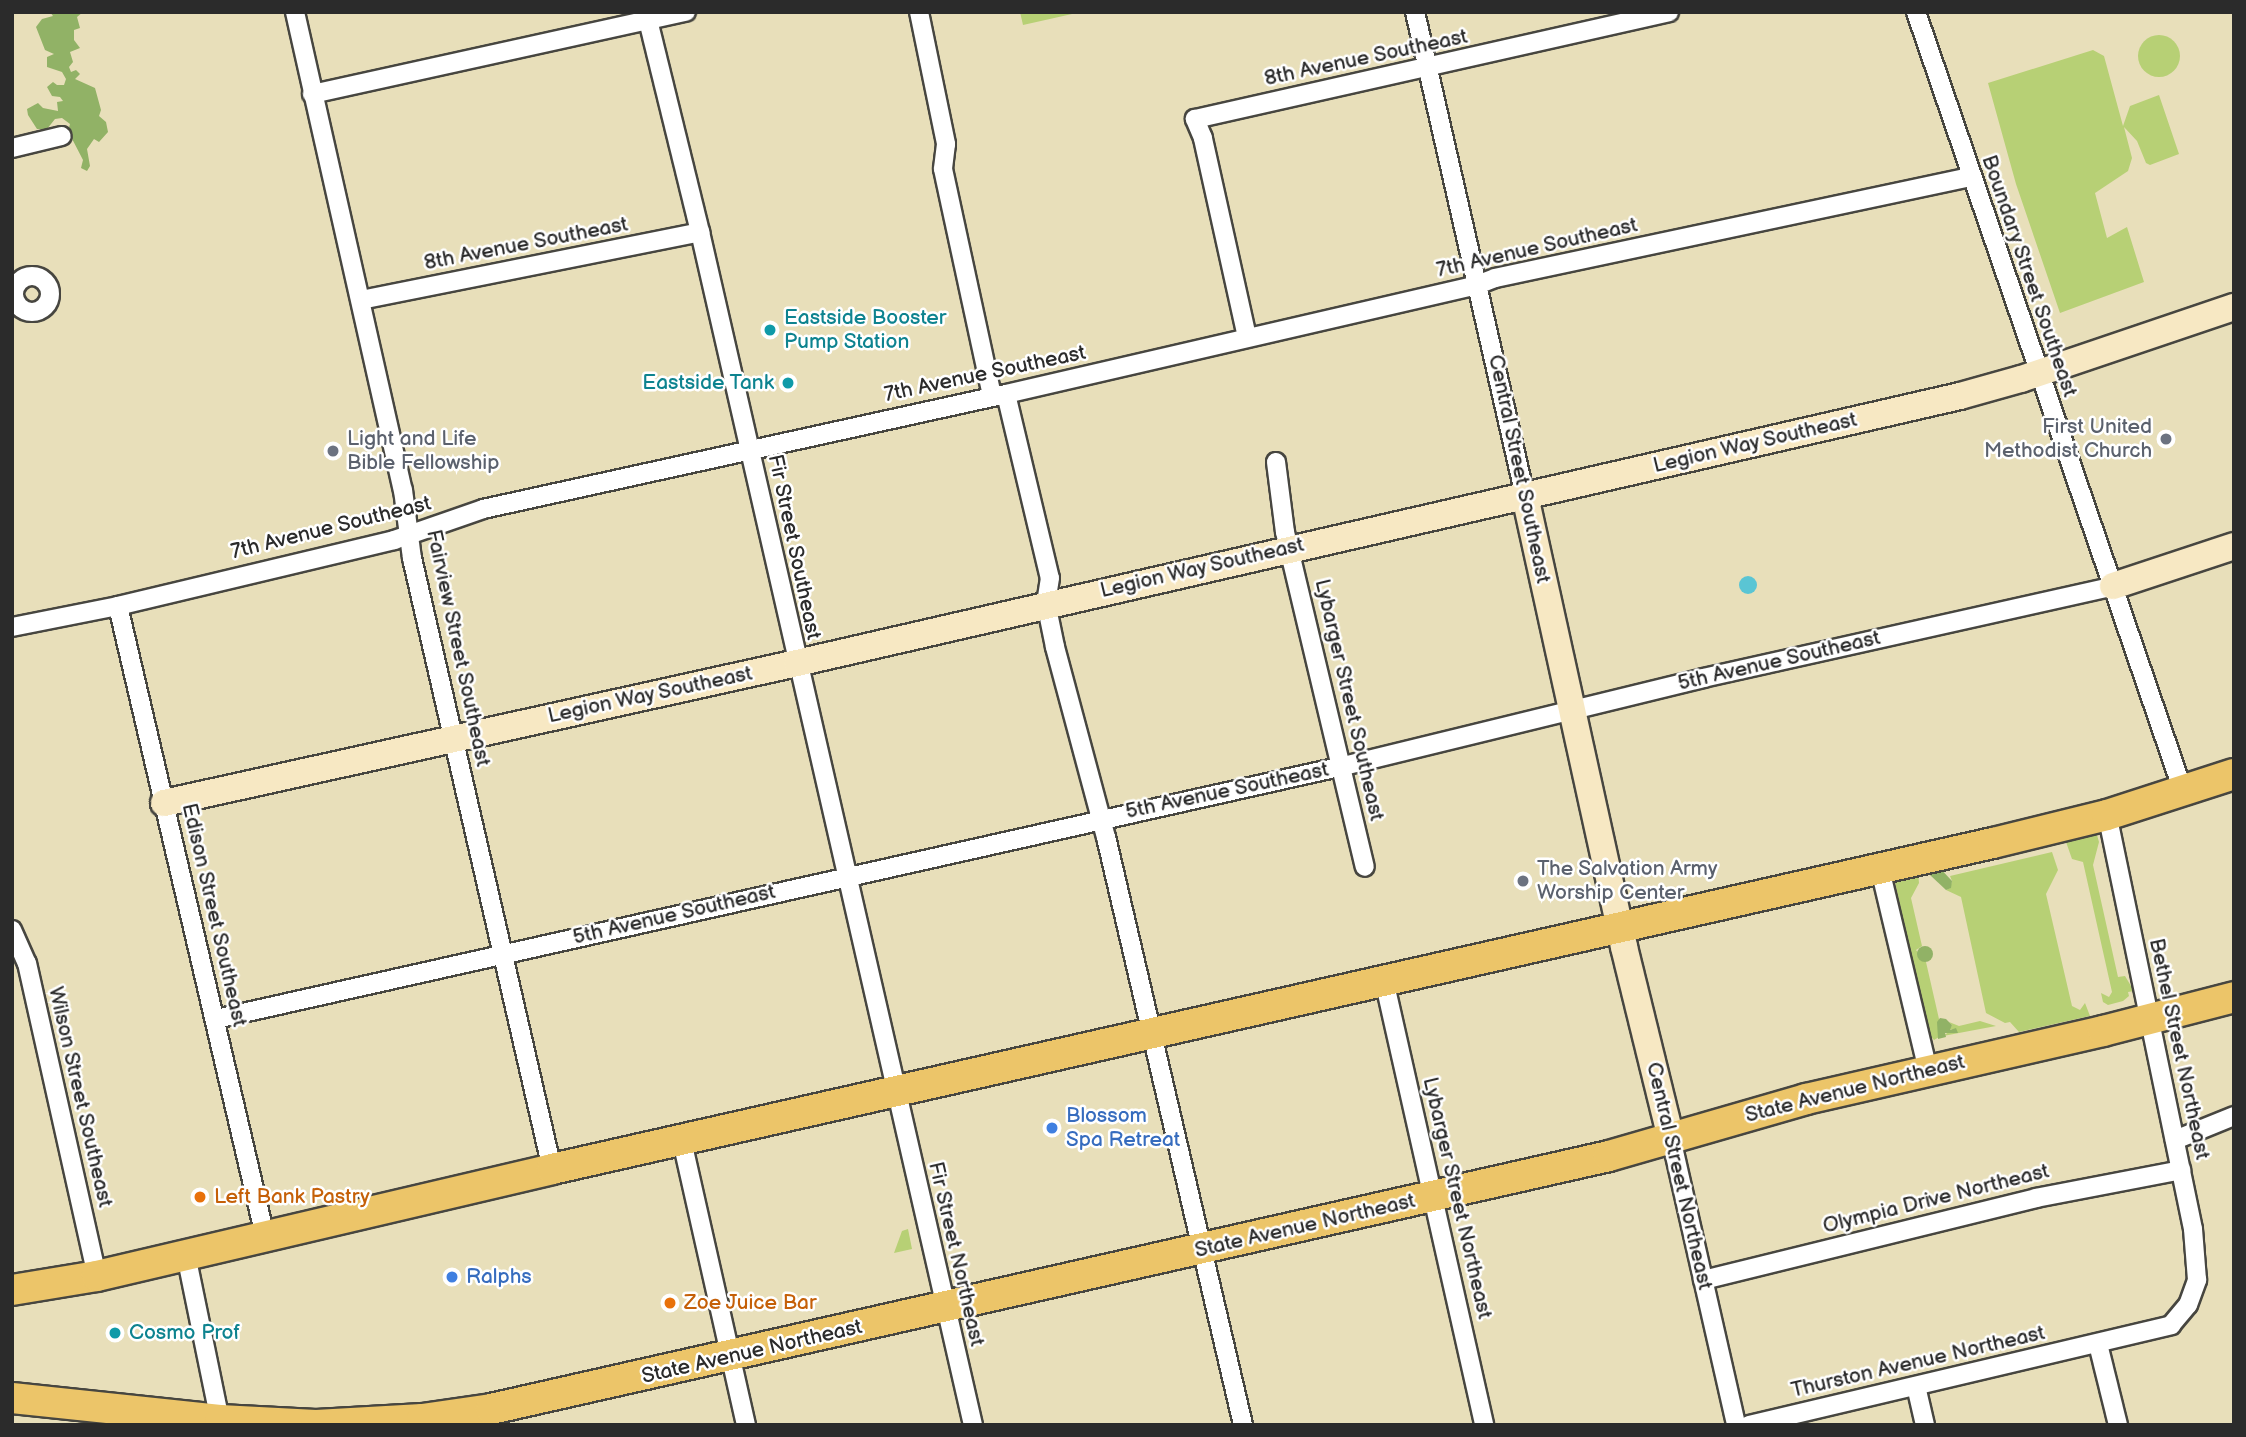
<!DOCTYPE html>
<html>
<head>
<meta charset="utf-8">
<style>
	body { margin:0 }
	#map { position:relative; width:2246px; height:1437px; overflow:hidden; background:#e8dfba; font-family:"Balsamiq Sans",sans-serif }
	div>[style] { position:absolute }
	.green>* { inset:0; background:#b7d075 }
	.round { border-radius:50% }
	.forest>* { inset:0; background:#91b266 }
	.water>* { inset:0; background:#5ac5d4 }
	.roads { filter:drop-shadow(2px 0 #474640) drop-shadow(-2px 0 #474640) drop-shadow(0 2px #474640) drop-shadow(0 -2px #474640) }
	.street>* { height:18px; margin:-9px; padding:0 9px; transform-origin:9px; border-radius:9px; background:#fff }
	.street>.ring { margin:-9px; padding:0; box-sizing:content-box; background:none; border:18px solid #fff; border-radius:50% }
	.secondary>* { height:26px; margin:-13px; padding:0 13px; transform-origin:13px; border-radius:13px; background:#f7e8c3 }
	.primary>* { height:30px; margin:-15px; padding:0 15px; transform-origin:15px; border-radius:15px; background:#ecc569 }
	.dots>* { width:19px; height:19px; translate:-50% -50%; box-sizing:border-box; border:4px solid #fff; border-radius:50% }
	span { translate:-50% -50%; white-space:nowrap; text-align:center; line-height:1.15; -webkit-text-stroke:5px #fff; paint-order:stroke }
	.street-label { font-size:21px; color:#2b2b2b }
	.culture-label { font-size:21px; color:#0d838f }
	.left { translate:0 -50%; text-align:left }
	.right { translate:-100% -50%; text-align:right }
	.worship-label { font-size:21px; color:#5b616d }
	.shop-label { font-size:21px; color:#366cbe }
	.food-label { font-size:21px; color:#c56008 }
	.frame { position:absolute; inset:0; border:14px solid #2b2b2b; pointer-events:none }
</style>
</head>
<body>
<div id="map">
	<div class="green">
		<i style="clip-path:polygon(1020px 12px,1081px 12px,1023px 25px)"></i>
		<i class="round" style="left:2138px;top:35px;width:42px;height:42px"></i>
		<i style="clip-path:polygon(2093px 50px,2104px 56px,2123px 126px,2130px 106px,2159px 95px,2179px 154px,2150px 165px,2146px 163px,2137px 141px,2124px 127px,2132px 158px,2128px 171px,2095px 193px,2107px 238px,2127px 227px,2144px 282px,2060px 313px,2016px 184px,1988px 83px)"></i>
		<i style="clip-path:polygon(2097px 835px,2099px 842px,2093px 865px,2118px 977px,2125px 976px,2134px 991px,2128px 992px,2129px 996px,2123px 1001px,2108px 1005px,2103px 1002px,2101px 993px,2109px 997px,2112px 992px,2083px 862px,2072px 859px,2066px 842px)"></i>
		<i style="clip-path:polygon(2052px 852px,2058px 870px,2046px 894px,2072px 1006px,2080px 1010px,2085px 1003px,2090px 1016px,2019px 1032px,2010px 1022px,2005px 1023px,1986px 1013px,1961px 897px,1946px 890px,1950px 888px,1952px 881px,1950px 876px)"></i>
		<i style="clip-path:polygon(1918px 872px,1919px 883px,1911px 898px,1922px 946px,1916px 950px,1926px 962px,1939px 1019px,1939px 1037px,1934px 1040px,1926px 1031px,1894px 877px)"></i>
		<i style="clip-path:polygon(1980px 1021px,1996px 1026px,1943px 1036px,1953px 1029px,1949px 1030px,1952px 1025px,1949px 1022px,1959px 1026px)"></i>
		<i style="clip-path:polygon(908px 1229px,912px 1249px,894px 1253px,902px 1231px)"></i>
	</div>
	<div class="forest">
		<i style="clip-path:polygon(50px 12px,83px 12px,77px 17px,80px 28px,74px 30px,74px 40px,80px 48px,70px 52px,73px 62px,69px 67px,71px 72px,76px 70px,80px 74px,75px 79px,95px 88px,101px 110px,99px 116px,106px 122px,108px 132px,99px 142px,94px 139px,87px 149px,90px 166px,87px 171px,81px 168px,83px 160px,68px 131px,70px 124px,62px 118px,55px 119px,47px 129px,37px 129px,28px 115px,27px 109px,38px 103px,43px 108px,58px 111px,57px 102px,63px 101px,60px 97px,52px 96px,47px 87px,53px 82px,57px 85px,64px 85px,66px 79px,62px 72px,47px 67px,47px 57px,54px 54px,45px 50px,36px 27px,42px 19px,53px 16px)"></i>
		<i style="clip-path:polygon(1937px 865px,1952px 881px,1951px 888px,1946px 890px,1930px 875px)"></i>
		<i class="round" style="left:1917px;top:946px;width:16px;height:16px"></i>
		<i style="clip-path:polygon(1940px 1018px,1946px 1019px,1952px 1025px,1950px 1030px,1956px 1028px,1958px 1033px,1945px 1033px,1946px 1037px,1938px 1039px,1937px 1022px)"></i>
	</div>
	<div class="water">
		<i class="round" style="left:1739px;top:576px;width:18px;height:18px"></i>
	</div>
	<div class="roads">
		<div class="street">
			<i style="left:295px;top:12px;width:490px;rotate:77.3deg"></i>
			<i style="left:403px;top:490px;width:69px;rotate:82.5deg"></i>
			<i style="left:412px;top:558px;width:627px;rotate:77.09deg"></i>
			<i style="left:646px;top:12px;width:227px;rotate:76.2deg"></i>
			<i style="left:700px;top:232px;width:1224px;rotate:77.11deg"></i>
			<i style="left:919px;top:12px;width:135px;rotate:78.4deg"></i>
			<i style="left:946px;top:144px;width:25px;rotate:97deg"></i>
			<i style="left:943px;top:169px;width:231px;rotate:77.8deg"></i>
			<i style="left:1415px;top:12px;width:496px;rotate:77.2deg"></i>
			<i style="left:1916px;top:12px;width:823px;rotate:71.08deg"></i>
			<i style="left:312px;top:94px;width:383px;rotate:-12.4deg"></i>
			<i style="left:12px;top:148px;width:51px;rotate:-13.5deg"></i>
			<i class="ring" style="left:14px;top:276px;width:18px;height:18px"></i>
			<i style="left:361px;top:300px;width:346px;rotate:-11.3deg"></i>
			<i style="left:1247px;top:337px;width:204px;rotate:-102.5deg"></i>
			<i style="left:1203px;top:138px;width:21px;rotate:-113deg"></i>
			<i style="left:1195px;top:119px;width:486px;rotate:-12.7deg"></i>
			<i style="left:1006px;top:394px;width:189px;rotate:76.6deg"></i>
			<i style="left:1050px;top:578px;width:25px;rotate:99deg"></i>
			<i style="left:1046px;top:603px;width:45px;rotate:78.4deg"></i>
			<i style="left:1055px;top:647px;width:197px;rotate:75deg"></i>
			<i style="left:1106px;top:837px;width:604px;rotate:76.88deg"></i>
			<i style="left:1276px;top:462px;width:71px;rotate:82.7deg"></i>
			<i style="left:1285px;top:532px;width:344px;rotate:76.6deg"></i>
			<i style="left:118px;top:606px;width:647px;rotate:76.87deg"></i>
			<i style="left:12px;top:627px;width:108px;rotate:-11.2deg"></i>
			<i style="left:118px;top:606px;width:284px;rotate:-13.4deg"></i>
			<i style="left:394px;top:540px;width:94px;rotate:-19.2deg"></i>
			<i style="left:483px;top:509px;width:535px;rotate:-12.4deg"></i>
			<i style="left:1006px;top:394px;width:483px;rotate:-13deg"></i>
			<i style="left:1477px;top:285px;width:19px;rotate:-21deg"></i>
			<i style="left:1495px;top:278px;width:487px;rotate:-12deg"></i>
			<i style="left:1880px;top:869px;width:207px;rotate:76.6deg"></i>
			<i style="left:12px;top:930px;width:36px;rotate:66deg"></i>
			<i style="left:27px;top:963px;width:321px;rotate:77.4deg"></i>
			<i style="left:1384px;top:980px;width:456px;rotate:77.3deg"></i>
			<i style="left:216px;top:1019px;width:1151px;rotate:-12.65deg"></i>
			<i style="left:1339px;top:767px;width:375px;rotate:-13.7deg"></i>
			<i style="left:1703px;top:678px;width:420px;rotate:-12.6deg"></i>
			<i style="left:1671px;top:1138px;width:294px;rotate:77.2deg"></i>
			<i style="left:2175px;top:1140px;width:64px;rotate:-22.1deg"></i>
			<i style="left:682px;top:1141px;width:291px;rotate:77.3deg"></i>
			<i style="left:186px;top:1255px;width:174px;rotate:78.4deg"></i>
			<i style="left:1703px;top:1280px;width:343px;rotate:-13.8deg"></i>
			<i style="left:2036px;top:1198px;width:148px;rotate:-10.9deg"></i>
			<i style="left:2098px;top:1344px;width:83px;rotate:76.1deg"></i>
			<i style="left:1916px;top:1386px;width:40px;rotate:77deg"></i>
			<i style="left:1749px;top:1425px;width:434px;rotate:-13.3deg"></i>
			<i style="left:2171px;top:1325px;width:26px;rotate:-50deg"></i>
			<i style="left:2188px;top:1305px;width:27px;rotate:-70deg"></i>
			<i style="left:2197px;top:1280px;width:51px;rotate:-94.5deg"></i>
			<i style="left:2193px;top:1229px;width:423px;rotate:-101.7deg"></i>
		</div>
		<div class="secondary">
			<i style="left:1525px;top:496px;width:462px;rotate:77.6deg"></i>
			<i style="left:1624px;top:947px;width:197px;rotate:76.2deg"></i>
			<i style="left:2113px;top:586px;width:127px;rotate:-18.3deg"></i>
			<i style="left:164px;top:803px;width:648px;rotate:-12.47deg"></i>
			<i style="left:797px;top:663px;width:1193px;rotate:-12.93deg"></i>
			<i style="left:1960px;top:396px;width:63px;rotate:-15.6deg"></i>
			<i style="left:2021px;top:379px;width:225px;rotate:-18.7deg"></i>
		</div>
		<div class="primary">
			<i style="left:12px;top:1290px;width:86px;rotate:-9.4deg"></i>
			<i style="left:97px;top:1276px;width:467px;rotate:-13.2deg"></i>
			<i style="left:552px;top:1169px;width:1477px;rotate:-12.75deg"></i>
			<i style="left:1993px;top:843px;width:117px;rotate:-13.8deg"></i>
			<i style="left:2107px;top:815px;width:133px;rotate:-17.9deg"></i>
			<i style="left:12px;top:1398px;width:209px;rotate:6deg"></i>
			<i style="left:220px;top:1420px;width:96px;rotate:3deg"></i>
			<i style="left:316px;top:1425px;width:106px;rotate:-3.2deg"></i>
			<i style="left:422px;top:1419px;width:70px;rotate:-8.2deg"></i>
			<i style="left:491px;top:1409px;width:1146px;rotate:-12.75deg"></i>
			<i style="left:1609px;top:1156px;width:205px;rotate:-16.1deg"></i>
			<i style="left:1806px;top:1099px;width:305px;rotate:-12.9deg"></i>
			<i style="left:2103px;top:1031px;width:135px;rotate:-14.5deg"></i>
		</div>
	</div>
	<div class="dots">
		<i style="left:770px;top:330px;background:#0f9aa8"></i>
		<i style="left:788px;top:383px;background:#0f9aa8"></i>
		<i style="left:2166px;top:439px;background:#6b7280"></i>
		<i style="left:333px;top:451px;background:#6b7280"></i>
		<i style="left:1523px;top:881px;background:#6b7280"></i>
		<i style="left:1052px;top:1128px;background:#3f7fe0"></i>
		<i style="left:200px;top:1197px;background:#e8710a"></i>
		<i style="left:452px;top:1277px;background:#3f7fe0"></i>
		<i style="left:670px;top:1303px;background:#e8710a"></i>
		<i style="left:115px;top:1333px;background:#0f9aa8"></i>
	</div>
	<div class="street-label">
		<span style="left:1366px;top:58px;rotate:-12deg">8th Avenue Southeast</span>
		<span style="left:526px;top:244px;rotate:-11deg">8th Avenue Southeast</span>
		<span style="left:1537px;top:248px;rotate:-13deg">7th Avenue Southeast</span>
		<span style="left:2029px;top:276px;rotate:71deg">Boundary Street Southeast</span>
		<span style="left:985px;top:374px;rotate:-12deg">7th Avenue Southeast</span>
		<span style="left:1755px;top:443px;rotate:-13deg">Legion Way Southeast</span>
		<span style="left:1519px;top:469px;rotate:78deg">Central Street Southeast</span>
		<span style="left:331px;top:528px;rotate:-14deg">7th Avenue Southeast</span>
		<span style="left:794px;top:547px;rotate:78deg">Fir Street Southeast</span>
		<span style="left:1202px;top:568px;rotate:-13deg">Legion Way Southeast</span>
		<span style="left:458px;top:648px;rotate:78deg">Fairview Street Southeast</span>
		<span style="left:1779px;top:661px;rotate:-13deg">5th Avenue Southeast</span>
		<span style="left:650px;top:695px;rotate:-12deg">Legion Way Southeast</span>
		<span style="left:1349px;top:700px;rotate:77deg">Lybarger Street Southeast</span>
		<span style="left:1227px;top:791px;rotate:-12deg">5th Avenue Southeast</span>
		<span style="left:214px;top:915px;rotate:77deg">Edison Street Southeast</span>
		<span style="left:674px;top:915px;rotate:-13deg">5th Avenue Southeast</span>
		<span style="left:2179px;top:1049px;rotate:78deg">Bethel Street Northeast</span>
		<span style="left:1855px;top:1089px;rotate:-14deg">State Avenue Northeast</span>
		<span style="left:80px;top:1097px;rotate:77deg">Wilson Street Southeast</span>
		<span style="left:1679px;top:1176px;rotate:77deg">Central Street Northeast</span>
		<span style="left:1457px;top:1198px;rotate:77deg">Lybarger Street Northeast</span>
		<span style="left:1936px;top:1199px;rotate:-14deg">Olympia Drive Northeast</span>
		<span style="left:1305px;top:1226px;rotate:-13deg">State Avenue Northeast</span>
		<span style="left:956px;top:1254px;rotate:77deg">Fir Street Northeast</span>
		<span style="left:752px;top:1352px;rotate:-13deg">State Avenue Northeast</span>
		<span style="left:1918px;top:1362px;rotate:-13deg">Thurston Avenue Northeast</span>
	</div>
	<div class="culture-label">
		<span class="left" style="left:784px;top:330px">Eastside Booster<br>Pump Station</span>
		<span class="right" style="left:774px;top:383px">Eastside Tank</span>
		<span class="left" style="left:129px;top:1333px">Cosmo Prof</span>
	</div>
	<div class="worship-label">
		<span class="right" style="left:2152px;top:439px">First United<br>Methodist Church</span>
		<span class="left" style="left:347px;top:451px">Light and Life<br>Bible Fellowship</span>
		<span class="left" style="left:1537px;top:881px">The Salvation Army<br>Worship Center</span>
	</div>
	<div class="shop-label">
		<span class="left" style="left:1066px;top:1128px">Blossom<br>Spa Retreat</span>
		<span class="left" style="left:466px;top:1277px">Ralphs</span>
	</div>
	<div class="food-label">
		<span class="left" style="left:214px;top:1197px">Left Bank Pastry</span>
		<span class="left" style="left:684px;top:1303px">Zoe Juice Bar</span>
	</div>
	<div class="frame"></div>
</div>
</body>
</html>
